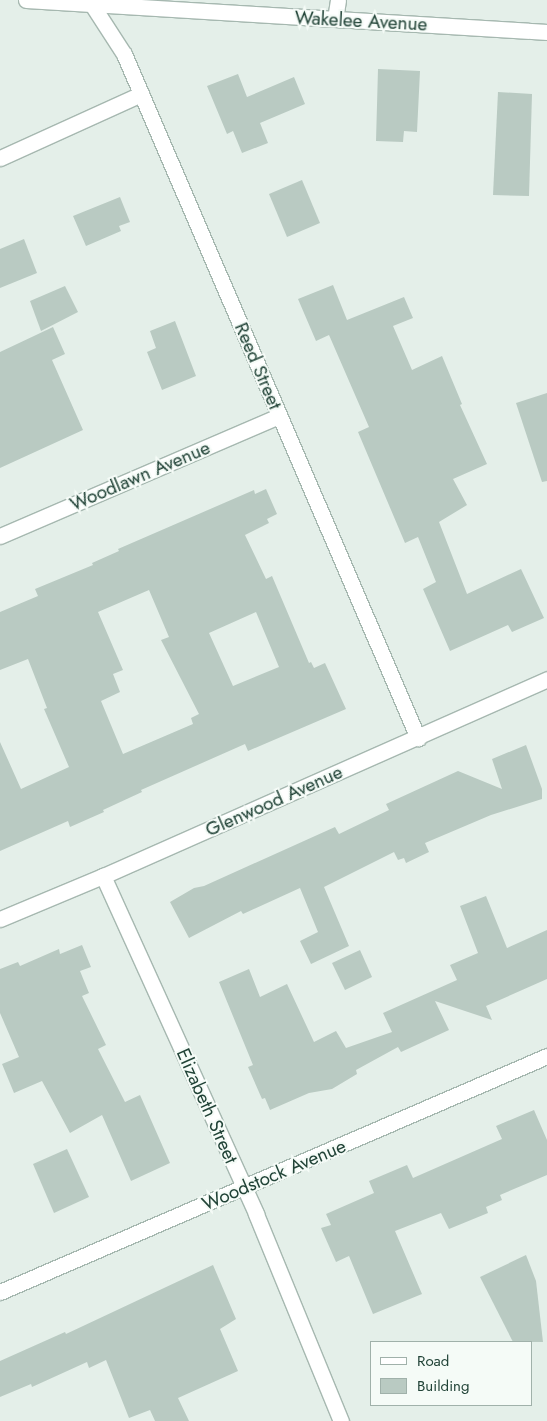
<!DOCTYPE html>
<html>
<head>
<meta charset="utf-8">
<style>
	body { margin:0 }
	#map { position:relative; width:547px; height:1421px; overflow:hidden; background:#e4efe9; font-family:Jost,sans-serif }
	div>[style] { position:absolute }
	.building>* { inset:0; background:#b9cac2 }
	.roads { filter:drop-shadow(1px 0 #a6b8b0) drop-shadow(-1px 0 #a6b8b0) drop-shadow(0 1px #a6b8b0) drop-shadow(0 -1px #a6b8b0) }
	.street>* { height:15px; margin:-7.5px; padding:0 7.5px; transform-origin:7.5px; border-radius:7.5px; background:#fff }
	span { translate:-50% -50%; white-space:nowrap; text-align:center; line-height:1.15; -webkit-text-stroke:4px #f5fbf7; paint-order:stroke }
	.street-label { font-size:19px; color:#214337 }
	.legend { position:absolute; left:370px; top:1341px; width:162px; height:65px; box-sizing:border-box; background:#f5fbf7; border:1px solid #a0b1aa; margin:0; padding:6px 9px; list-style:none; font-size:15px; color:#214337 }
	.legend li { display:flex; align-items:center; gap:10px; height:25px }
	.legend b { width:25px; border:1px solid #a0b1aa }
</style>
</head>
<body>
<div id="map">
	<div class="building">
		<i style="clip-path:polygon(378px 69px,420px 71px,417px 132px,404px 131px,403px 142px,376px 141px)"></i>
		<i style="clip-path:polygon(238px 74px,247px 97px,294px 77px,305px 104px,260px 123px,268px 143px,242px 153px,233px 131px,227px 134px,207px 86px)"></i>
		<i style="clip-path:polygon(498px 92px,532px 94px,529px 196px,493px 195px)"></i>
		<i style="clip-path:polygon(302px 180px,320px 223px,287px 237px,269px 194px)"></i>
		<i style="clip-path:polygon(120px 197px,130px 222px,119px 226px,121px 231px,86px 246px,73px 216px)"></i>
		<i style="clip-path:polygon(24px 239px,37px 273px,0 288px,0 249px)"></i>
		<i style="clip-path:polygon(333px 285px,347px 320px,404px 297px,413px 318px,393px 326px,412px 370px,442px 356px,462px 404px,460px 405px,487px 464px,453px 479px,467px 505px,439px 522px,467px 594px,521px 569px,544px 618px,512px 632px,508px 625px,450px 651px,423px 589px,436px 582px,418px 537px,405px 543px,358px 432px,369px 427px,329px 335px,316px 341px,298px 299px)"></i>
		<i style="clip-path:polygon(65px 286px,78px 312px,41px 331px,30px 301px)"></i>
		<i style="clip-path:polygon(175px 321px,196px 376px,162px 390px,147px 352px,156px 348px,150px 331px)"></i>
		<i style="clip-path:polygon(53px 327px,65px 354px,52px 360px,83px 430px,0 468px,0 352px)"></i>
		<i style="clip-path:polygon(547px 393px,547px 481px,542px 482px,516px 403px)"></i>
		<i style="clip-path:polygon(evenodd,266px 489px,277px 514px,267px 519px,269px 523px,245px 535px,266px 579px,272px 576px,309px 663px,311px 662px,314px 668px,325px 663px,346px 709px,248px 751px,245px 744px,141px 790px,142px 792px,103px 810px,104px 812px,70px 827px,68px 821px,0 851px,0 742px,21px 789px,69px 767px,44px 709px,47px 708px,28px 659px,0 670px,0 612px,38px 596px,35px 589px,93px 565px,92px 563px,119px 551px,118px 549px,254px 490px,255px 494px,266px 489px,149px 590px,169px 637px,161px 640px,199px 714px,191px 718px,193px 724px,123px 754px,101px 701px,120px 692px,113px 674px,123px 670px,98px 612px,149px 590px,266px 489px,256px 612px,279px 667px,233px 686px,209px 633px,256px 612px)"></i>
		<i style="clip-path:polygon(526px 745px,542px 789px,542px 799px,491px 815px,425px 843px,429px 852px,406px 863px,404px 858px,398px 860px,394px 852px,324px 887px,349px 946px,311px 964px,300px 941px,318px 932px,300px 888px,243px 914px,241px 911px,189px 938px,170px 902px,194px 888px,204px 886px,335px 827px,339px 834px,389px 810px,386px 804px,458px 771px,502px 789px,492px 759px)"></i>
		<i style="clip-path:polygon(486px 896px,507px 948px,547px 930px,547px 979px,486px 1006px,492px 1020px,435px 1001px,449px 1030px,401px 1052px,398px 1047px,356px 1070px,357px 1074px,332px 1089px,309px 1093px,270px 1110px,265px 1098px,262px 1099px,248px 1067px,253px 1065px,219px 982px,249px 969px,260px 997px,287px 984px,314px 1042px,336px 1031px,346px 1048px,392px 1032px,383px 1013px,457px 980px,450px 965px,478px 953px,460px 906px)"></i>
		<i style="clip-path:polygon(82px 945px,91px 967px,80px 971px,89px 993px,82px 996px,106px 1045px,98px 1049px,125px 1102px,140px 1095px,170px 1163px,131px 1181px,102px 1115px,70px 1133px,42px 1081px,14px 1093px,2px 1064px,19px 1057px,0 1013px,0 969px,18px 962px,20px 966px,59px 949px,60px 954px)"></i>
		<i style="clip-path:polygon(360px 950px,372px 977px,345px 990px,332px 963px)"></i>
		<i style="clip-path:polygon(534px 1110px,547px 1140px,547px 1175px,500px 1195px,502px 1200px,486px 1207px,488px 1213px,449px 1229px,441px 1213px,395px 1231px,422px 1294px,373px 1314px,349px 1256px,336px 1262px,321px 1228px,331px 1225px,326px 1214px,374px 1193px,369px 1181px,407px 1165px,413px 1178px,502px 1139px,496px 1126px)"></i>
		<i style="clip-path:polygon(67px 1149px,89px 1197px,54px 1213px,33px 1164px)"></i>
		<i style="clip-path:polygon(526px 1255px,536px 1281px,543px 1342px,513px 1342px,480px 1277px)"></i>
		<i style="clip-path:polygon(213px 1265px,236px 1319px,220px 1329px,238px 1371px,178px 1398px,189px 1421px,155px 1421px,150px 1410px,129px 1418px,106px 1360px,89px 1368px,87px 1362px,32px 1387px,31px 1384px,0 1397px,0 1361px,65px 1332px,66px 1334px)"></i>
	</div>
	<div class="roads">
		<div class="street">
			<i style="left:26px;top:0;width:522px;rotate:3.51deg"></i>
			<i style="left:89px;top:0;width:64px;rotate:57.1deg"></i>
			<i style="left:124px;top:54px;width:745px;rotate:66.74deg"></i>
			<i style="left:335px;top:19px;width:19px;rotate:-81deg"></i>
			<i style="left:0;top:158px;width:155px;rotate:-24.4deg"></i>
			<i style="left:0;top:536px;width:304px;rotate:-23.3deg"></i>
			<i style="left:103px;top:876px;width:371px;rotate:65.6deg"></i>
			<i style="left:256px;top:1214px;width:224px;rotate:67.7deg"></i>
			<i style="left:0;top:919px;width:112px;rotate:-22.7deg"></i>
			<i style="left:103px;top:876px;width:486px;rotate:-23.9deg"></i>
			<i style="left:0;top:1292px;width:596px;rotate:-23.34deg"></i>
		</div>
	</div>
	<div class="street-label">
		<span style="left:361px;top:21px;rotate:3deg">Wakelee Avenue</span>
		<span style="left:258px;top:366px;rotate:67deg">Reed Street</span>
		<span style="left:140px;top:476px;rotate:-23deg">Woodlawn Avenue</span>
		<span style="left:274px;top:801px;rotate:-24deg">Glenwood Avenue</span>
		<span style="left:207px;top:1106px;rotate:66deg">Elizabeth Street</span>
		<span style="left:274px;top:1175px;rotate:-23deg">Woodstock Avenue</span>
	</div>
	<ul class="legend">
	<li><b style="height:6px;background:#fff"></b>Road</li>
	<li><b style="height:14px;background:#b9cac2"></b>Building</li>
	</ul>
</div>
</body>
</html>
